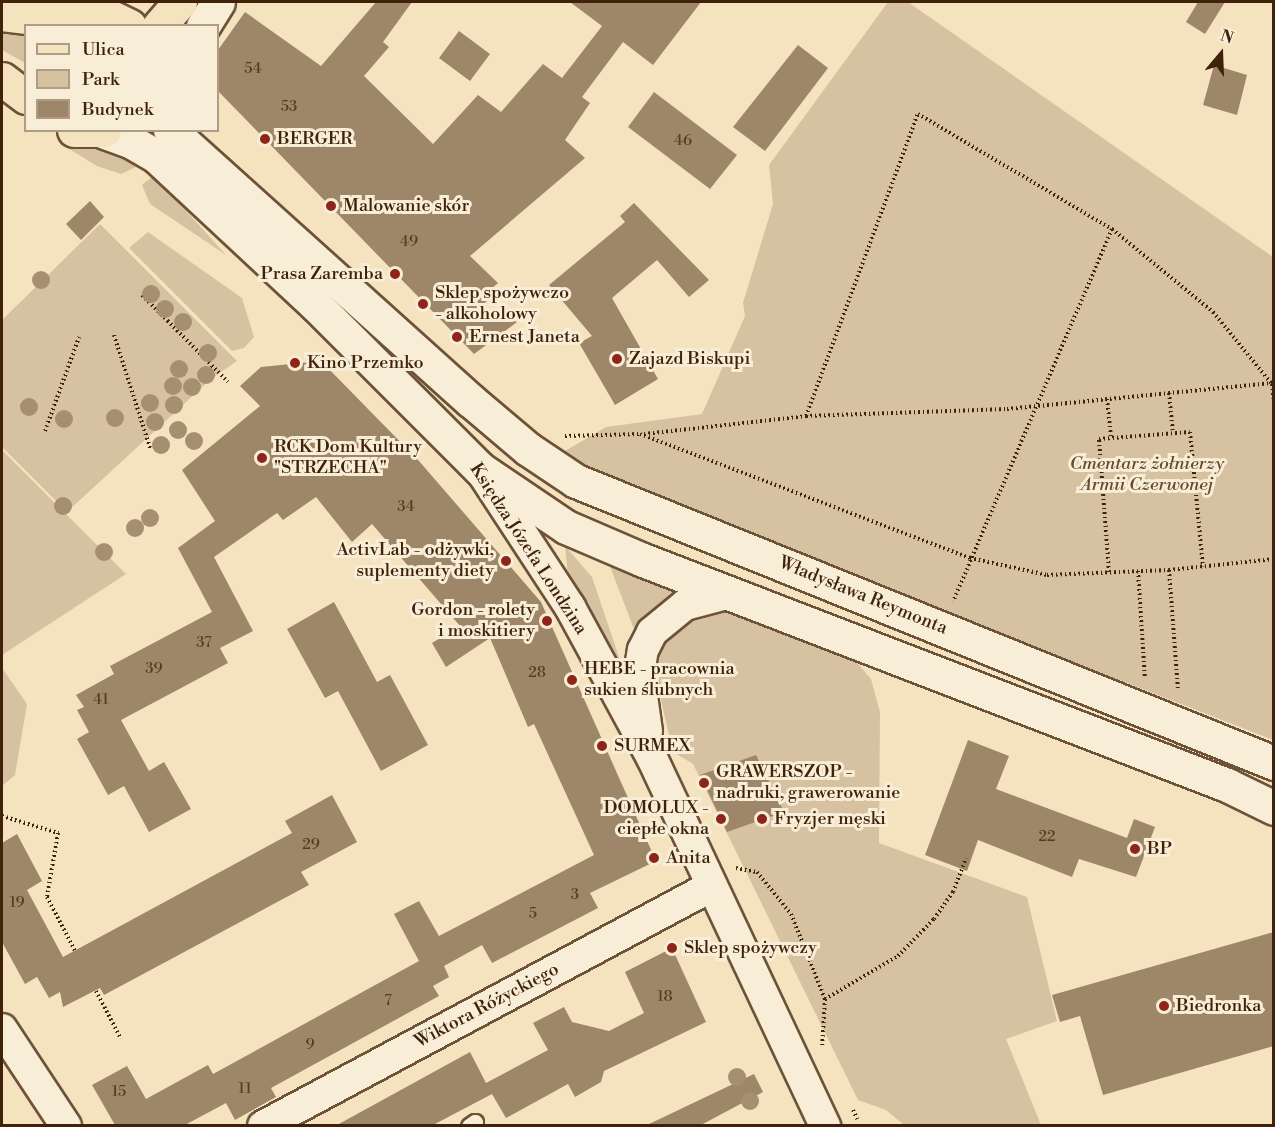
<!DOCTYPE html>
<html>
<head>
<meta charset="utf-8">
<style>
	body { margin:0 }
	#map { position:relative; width:1275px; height:1127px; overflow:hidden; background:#f5e3c0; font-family:"Libre Bodoni",serif }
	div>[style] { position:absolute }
	.green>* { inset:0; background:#d6c2a1 }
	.building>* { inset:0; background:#9e8669 }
	.path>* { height:4px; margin-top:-2px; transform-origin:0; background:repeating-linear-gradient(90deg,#40220b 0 1.5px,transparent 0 4.5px) }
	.roads { filter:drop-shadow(2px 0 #6d5238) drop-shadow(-2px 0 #6d5238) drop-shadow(0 2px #6d5238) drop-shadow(0 -2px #6d5238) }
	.lane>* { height:15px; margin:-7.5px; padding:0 7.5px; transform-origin:7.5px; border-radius:7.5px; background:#f8edd6 }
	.street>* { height:30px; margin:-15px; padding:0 15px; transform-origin:15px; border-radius:15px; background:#f8edd6 }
	.secondary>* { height:33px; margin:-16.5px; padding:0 16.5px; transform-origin:16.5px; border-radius:16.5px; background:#f8edd6 }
	.primary>* { height:33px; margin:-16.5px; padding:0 16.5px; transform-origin:16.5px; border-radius:16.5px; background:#f5e3c0 }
	.trees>* { width:18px; height:18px; margin:-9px; border-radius:50%; background:#a68f71 }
	.dots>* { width:16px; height:16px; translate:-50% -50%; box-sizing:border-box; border:3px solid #f8edd6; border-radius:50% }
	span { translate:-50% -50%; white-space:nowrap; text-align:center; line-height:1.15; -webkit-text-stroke:6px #f8edd6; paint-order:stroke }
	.number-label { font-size:15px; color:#583b22 }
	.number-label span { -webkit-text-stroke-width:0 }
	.poi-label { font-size:18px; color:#40220b }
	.left { translate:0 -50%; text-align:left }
	.right { translate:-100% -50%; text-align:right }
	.park-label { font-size:18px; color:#664a30; font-style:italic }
	.street-label { font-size:18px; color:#40220b }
	.frame { position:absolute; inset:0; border:3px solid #40220b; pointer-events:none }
	.legend { position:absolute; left:24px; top:24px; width:195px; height:108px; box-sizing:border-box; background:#f8edd6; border:2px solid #ae9c85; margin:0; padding:8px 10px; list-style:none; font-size:18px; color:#40220b }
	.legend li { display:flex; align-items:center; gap:12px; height:30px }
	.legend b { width:30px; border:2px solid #ae9c85 }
	.north { position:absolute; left:1191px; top:24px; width:60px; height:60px; -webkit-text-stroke:4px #f8edd6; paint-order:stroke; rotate:19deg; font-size:16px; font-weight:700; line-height:24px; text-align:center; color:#40220b }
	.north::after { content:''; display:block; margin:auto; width:21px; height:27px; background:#40220b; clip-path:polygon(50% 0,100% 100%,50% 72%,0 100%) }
</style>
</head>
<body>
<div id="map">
	<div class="green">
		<i style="clip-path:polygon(888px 2px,908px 2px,1273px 257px,1273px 740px,663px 502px,560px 454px,606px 427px,702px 414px,745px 316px,743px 303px,773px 204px,769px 165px)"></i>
		<i style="clip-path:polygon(2px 31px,25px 34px,25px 63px,2px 50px)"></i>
		<i style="clip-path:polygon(61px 144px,118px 153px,136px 167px,121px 174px,97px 166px)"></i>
		<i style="clip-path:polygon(152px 177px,162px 184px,226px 255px,150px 204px,142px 185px)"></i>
		<i style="clip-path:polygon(100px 224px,237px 361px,211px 379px,67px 512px,2px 447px,2px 320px)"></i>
		<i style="clip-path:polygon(148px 232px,242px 298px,254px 337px,244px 348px,232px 351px,129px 248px)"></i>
		<i style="clip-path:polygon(2px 450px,126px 574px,2px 655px)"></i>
		<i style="clip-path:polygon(565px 546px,592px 577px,621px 663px,599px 634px,568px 576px)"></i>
		<i style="clip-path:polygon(609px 564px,686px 592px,656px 607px,637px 637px)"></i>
		<i style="clip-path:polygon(726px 611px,855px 660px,871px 679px,880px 712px,879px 843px,1027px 897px,1057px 1021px,1006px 1039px,1041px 1125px,904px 1125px,886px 1110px,858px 1100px,693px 764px,673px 752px,656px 679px,660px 646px,675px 627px,699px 614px)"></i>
		<i style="clip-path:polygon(2px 668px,27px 704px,15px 775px,2px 786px)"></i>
	</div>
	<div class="building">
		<i style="clip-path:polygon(376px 2px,412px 2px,383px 42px,389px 47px,364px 76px,433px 144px,478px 95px,501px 112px,543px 64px,562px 78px,602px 26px,570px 2px,701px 2px,653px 65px,623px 42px,582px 97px,590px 103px,565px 140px,585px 158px,470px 256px,498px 283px,490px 290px,495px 295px,478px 308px,517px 322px,474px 354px,218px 91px,218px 50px,245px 12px,321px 66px)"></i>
		<i style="clip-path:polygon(1198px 2px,1225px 2px,1205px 34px,1186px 22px)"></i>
		<i style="clip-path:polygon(459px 31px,490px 54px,470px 81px,439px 58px)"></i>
		<i style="clip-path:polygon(798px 45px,828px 68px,765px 151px,733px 127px)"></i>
		<i style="clip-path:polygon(1214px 65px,1247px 75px,1237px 115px,1203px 105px)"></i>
		<i style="clip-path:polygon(654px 92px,737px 155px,710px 189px,628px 127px)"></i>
		<i style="clip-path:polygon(90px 201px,104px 217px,81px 240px,66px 224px)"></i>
		<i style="clip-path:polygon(634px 203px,709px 280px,689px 297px,657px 260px,612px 298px,658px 379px,615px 405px,579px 343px,592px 336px,549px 285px,625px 222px,620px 216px)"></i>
		<i style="clip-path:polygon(321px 361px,419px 461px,541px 602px,656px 861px,590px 893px,598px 908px,492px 963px,482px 945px,444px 966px,449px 977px,433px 986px,439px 996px,271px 1088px,276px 1097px,235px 1120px,226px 1103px,185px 1125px,115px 1125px,92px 1085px,127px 1066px,146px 1099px,208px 1065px,213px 1074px,419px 961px,394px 914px,419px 901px,439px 936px,594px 855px,534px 724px,528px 727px,490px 638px,446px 667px,432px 643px,460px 626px,372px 524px,352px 542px,316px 497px,283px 520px,277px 513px,214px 557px,253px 631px,220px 648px,228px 663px,121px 720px,149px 771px,164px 762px,191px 809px,149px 832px,124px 786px,108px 795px,77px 739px,89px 732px,77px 710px,84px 707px,76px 695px,114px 674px,110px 666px,212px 612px,178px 548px,215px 521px,182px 470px,260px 406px,240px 386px,261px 367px)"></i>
		<i style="clip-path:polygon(334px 602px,377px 682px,390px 675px,428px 745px,381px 771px,338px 691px,325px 698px,287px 629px)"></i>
		<i style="clip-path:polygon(968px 740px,1009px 756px,996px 789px,1127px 838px,1134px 819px,1155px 827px,1136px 877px,1079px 859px,1072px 877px,978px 840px,967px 871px,925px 855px)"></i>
		<i style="clip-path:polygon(756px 755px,784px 812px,727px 832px,700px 775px)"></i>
		<i style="clip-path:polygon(332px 795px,357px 842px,301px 872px,309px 885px,104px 995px,100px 988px,63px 1007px,60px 992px,49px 998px,37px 977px,25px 984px,2px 942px,2px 843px,17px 834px,42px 881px,27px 890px,63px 957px,292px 833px,285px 821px)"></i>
		<i style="clip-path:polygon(1274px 932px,1274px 1046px,1103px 1095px,1080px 1016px,1060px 1022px,1052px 995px)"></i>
		<i style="clip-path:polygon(672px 948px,706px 1022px,604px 1071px,601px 1082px,575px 1097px,568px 1084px,506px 1118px,492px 1094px,433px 1125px,337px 1125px,470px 1052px,486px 1083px,548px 1050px,533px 1023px,564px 1007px,572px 1022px,609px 1031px,644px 1013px,625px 972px)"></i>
		<i style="clip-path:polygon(754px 1074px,763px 1092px,701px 1125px,647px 1125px)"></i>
	</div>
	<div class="path">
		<i style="left:1112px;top:229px;width:131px;rotate:39.4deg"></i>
		<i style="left:1213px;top:312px;width:93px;rotate:50.7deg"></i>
		<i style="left:1272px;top:384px;width:20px;rotate:84deg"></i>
		<i style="left:142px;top:295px;width:122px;rotate:45.3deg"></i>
		<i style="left:114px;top:335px;width:119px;rotate:72.3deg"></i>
		<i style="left:1169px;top:393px;width:40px;rotate:84.3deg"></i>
		<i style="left:1107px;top:399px;width:39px;rotate:84deg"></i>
		<i style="left:806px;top:416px;width:322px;rotate:-69.7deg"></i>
		<i style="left:918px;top:114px;width:226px;rotate:30.7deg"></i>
		<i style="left:1112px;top:229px;width:405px;rotate:113.1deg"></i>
		<i style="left:45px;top:431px;width:100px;rotate:-70.1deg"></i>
		<i style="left:644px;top:434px;width:163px;rotate:-6.3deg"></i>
		<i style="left:806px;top:416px;width:201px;rotate:-2deg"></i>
		<i style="left:1007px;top:409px;width:268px;rotate:-5.6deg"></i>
		<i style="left:565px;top:436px;width:75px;rotate:-1.5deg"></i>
		<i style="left:640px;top:434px;width:353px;rotate:20.6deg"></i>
		<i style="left:970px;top:558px;width:79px;rotate:12.4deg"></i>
		<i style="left:1047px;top:575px;width:122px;rotate:-2.3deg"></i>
		<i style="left:1169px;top:570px;width:106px;rotate:-6deg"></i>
		<i style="left:1169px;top:570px;width:120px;rotate:85.7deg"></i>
		<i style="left:1138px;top:571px;width:107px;rotate:86.3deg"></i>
		<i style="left:1109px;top:572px;width:133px;rotate:-94.3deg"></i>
		<i style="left:1099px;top:439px;width:91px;rotate:-4.4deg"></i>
		<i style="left:1190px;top:432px;width:135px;rotate:84.5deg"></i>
		<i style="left:2px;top:816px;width:59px;rotate:16.9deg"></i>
		<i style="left:58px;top:833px;width:65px;rotate:99.8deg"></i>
		<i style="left:47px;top:897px;width:63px;rotate:62.6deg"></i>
		<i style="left:736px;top:868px;width:21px;rotate:11deg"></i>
		<i style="left:757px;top:872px;width:54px;rotate:51deg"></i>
		<i style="left:791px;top:914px;width:92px;rotate:68.2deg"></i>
		<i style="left:825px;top:999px;width:48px;rotate:93.6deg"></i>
		<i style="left:96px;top:991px;width:54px;rotate:62.5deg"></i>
		<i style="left:825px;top:999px;width:85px;rotate:-30.5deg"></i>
		<i style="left:898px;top:956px;width:52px;rotate:-45.8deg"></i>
		<i style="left:934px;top:919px;width:33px;rotate:-55deg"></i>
		<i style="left:953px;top:892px;width:36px;rotate:-69deg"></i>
		<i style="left:853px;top:1110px;width:10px;rotate:66deg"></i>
	</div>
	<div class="roads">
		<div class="lane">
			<i style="left:469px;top:1126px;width:7px;rotate:-34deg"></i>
			<i style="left:475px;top:1122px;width:4px;rotate:90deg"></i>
		</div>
		<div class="street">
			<i style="left:481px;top:471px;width:163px;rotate:56.8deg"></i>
			<i style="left:570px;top:607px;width:172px;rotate:61.5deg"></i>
			<i style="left:652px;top:758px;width:407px;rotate:64.8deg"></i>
			<i style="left:647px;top:731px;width:58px;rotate:-98deg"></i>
			<i style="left:639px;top:674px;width:24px;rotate:-81deg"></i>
			<i style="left:643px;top:650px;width:20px;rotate:-63deg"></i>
			<i style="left:652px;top:632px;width:43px;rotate:-39.3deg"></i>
			<i style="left:685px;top:605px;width:47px;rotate:-14.9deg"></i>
			<i style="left:2px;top:1029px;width:116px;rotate:56.6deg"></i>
			<i style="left:263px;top:1126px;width:507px;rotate:-28.13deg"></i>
		</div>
		<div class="secondary">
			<i style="left:203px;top:26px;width:28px;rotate:-58deg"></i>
			<i style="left:170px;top:130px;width:404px;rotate:42deg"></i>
			<i style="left:470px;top:400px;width:76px;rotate:40.2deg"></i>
			<i style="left:528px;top:449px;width:58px;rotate:33.7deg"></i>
			<i style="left:576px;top:481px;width:753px;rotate:22deg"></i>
			<i style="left:102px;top:131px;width:30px;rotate:20deg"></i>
			<i style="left:130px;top:141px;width:30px;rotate:30deg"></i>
			<i style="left:156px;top:156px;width:220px;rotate:43deg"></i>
			<i style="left:317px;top:306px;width:231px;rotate:45deg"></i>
			<i style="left:480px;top:469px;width:104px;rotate:34deg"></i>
			<i style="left:566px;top:527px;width:84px;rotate:23.2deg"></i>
			<i style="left:643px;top:560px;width:626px;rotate:21.07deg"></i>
			<i style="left:1227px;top:785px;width:52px;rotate:26.1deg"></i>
		</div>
		<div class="primary">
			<i style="left:2px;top:14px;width:31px;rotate:7deg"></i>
			<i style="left:33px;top:18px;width:66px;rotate:-6.1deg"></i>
			<i style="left:99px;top:11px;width:34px;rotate:26deg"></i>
			<i style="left:159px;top:26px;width:32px;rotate:-49deg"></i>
			<i style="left:2px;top:79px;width:30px;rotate:37deg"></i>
			<i style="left:74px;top:130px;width:30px"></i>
		</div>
	</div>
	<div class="trees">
		<i style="left:41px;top:280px"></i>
		<i style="left:151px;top:294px"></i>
		<i style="left:165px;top:309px"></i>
		<i style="left:183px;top:322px"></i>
		<i style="left:208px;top:353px"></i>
		<i style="left:179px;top:369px"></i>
		<i style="left:206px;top:375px"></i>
		<i style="left:173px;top:386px"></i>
		<i style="left:192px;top:387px"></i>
		<i style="left:150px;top:403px"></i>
		<i style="left:174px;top:405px"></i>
		<i style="left:29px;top:407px"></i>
		<i style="left:115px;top:418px"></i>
		<i style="left:64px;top:419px"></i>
		<i style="left:155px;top:422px"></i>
		<i style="left:178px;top:430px"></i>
		<i style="left:194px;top:441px"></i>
		<i style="left:161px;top:445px"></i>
		<i style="left:63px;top:506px"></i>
		<i style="left:150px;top:518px"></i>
		<i style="left:135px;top:528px"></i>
		<i style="left:104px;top:552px"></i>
		<i style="left:737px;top:1077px"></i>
		<i style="left:750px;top:1101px"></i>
	</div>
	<div class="dots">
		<i style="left:265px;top:139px;background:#8f2418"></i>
		<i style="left:331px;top:206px;background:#8f2418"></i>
		<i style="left:395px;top:274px;background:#8f2418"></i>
		<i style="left:423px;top:304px;background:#8f2418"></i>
		<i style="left:457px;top:337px;background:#8f2418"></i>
		<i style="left:617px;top:359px;background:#8f2418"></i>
		<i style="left:295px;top:363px;background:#8f2418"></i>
		<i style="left:262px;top:458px;background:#8f2418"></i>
		<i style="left:506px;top:561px;background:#8f2418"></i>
		<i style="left:547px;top:621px;background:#8f2418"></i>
		<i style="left:572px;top:680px;background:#8f2418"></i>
		<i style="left:602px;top:746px;background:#8f2418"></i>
		<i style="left:704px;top:783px;background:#8f2418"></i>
		<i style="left:721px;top:819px;background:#8f2418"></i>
		<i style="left:762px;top:819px;background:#8f2418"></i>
		<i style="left:1135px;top:849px;background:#8f2418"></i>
		<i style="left:654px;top:858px;background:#8f2418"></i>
		<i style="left:672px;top:948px;background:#8f2418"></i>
		<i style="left:1164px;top:1006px;background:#8f2418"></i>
	</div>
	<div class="number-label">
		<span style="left:253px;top:69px">54</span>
		<span style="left:289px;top:107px">53</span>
		<span style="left:683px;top:141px">46</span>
		<span style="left:409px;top:242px">49</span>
		<span style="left:406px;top:507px">34</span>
		<span style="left:204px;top:643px">37</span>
		<span style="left:154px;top:669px">39</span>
		<span style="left:537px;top:673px">28</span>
		<span style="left:101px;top:700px">41</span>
		<span style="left:1047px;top:837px">22</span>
		<span style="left:311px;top:845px">29</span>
		<span style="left:575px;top:895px">3</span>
		<span style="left:17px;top:903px">19</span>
		<span style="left:533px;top:914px">5</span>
		<span style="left:665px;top:997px">18</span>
		<span style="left:388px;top:1001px">7</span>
		<span style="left:310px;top:1045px">9</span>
		<span style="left:245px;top:1089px">11</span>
		<span style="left:119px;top:1092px">15</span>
	</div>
	<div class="poi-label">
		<span class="left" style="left:277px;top:139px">BERGER</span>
		<span class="left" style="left:343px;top:206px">Malowanie skór</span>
		<span class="right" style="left:383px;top:274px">Prasa Zaremba</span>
		<span class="left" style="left:435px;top:304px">Sklep spożywczo<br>- alkoholowy</span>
		<span class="left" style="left:469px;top:337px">Ernest Janeta</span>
		<span class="left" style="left:629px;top:359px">Zajazd Biskupi</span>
		<span class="left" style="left:307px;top:363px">Kino Przemko</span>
		<span class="left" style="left:274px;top:458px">RCK Dom Kultury<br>"STRZECHA"</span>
		<span class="right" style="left:494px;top:561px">ActivLab - odżywki,<br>suplementy diety</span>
		<span class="right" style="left:535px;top:621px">Gordon - rolety<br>i moskitiery</span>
		<span class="left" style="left:584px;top:680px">HEBE - pracownia<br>sukien ślubnych</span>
		<span class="left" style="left:614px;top:746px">SURMEX</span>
		<span class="left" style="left:716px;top:783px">GRAWERSZOP -<br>nadruki, grawerowanie</span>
		<span class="right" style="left:709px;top:819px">DOMOLUX -<br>ciepłe okna</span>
		<span class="left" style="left:774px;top:819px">Fryzjer męski</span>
		<span class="left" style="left:1147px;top:849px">BP</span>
		<span class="left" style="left:666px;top:858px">Anita</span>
		<span class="left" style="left:684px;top:948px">Sklep spożywczy</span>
		<span class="left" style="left:1176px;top:1006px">Biedronka</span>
	</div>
	<div class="park-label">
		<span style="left:1147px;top:475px">Cmentarz żołnierzy<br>Armii Czerwonej</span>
	</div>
	<div class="street-label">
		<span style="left:528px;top:549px;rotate:57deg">Księdza Józefa Londzina</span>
		<span style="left:863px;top:596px;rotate:22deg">Władysława Reymonta</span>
		<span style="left:487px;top:1006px;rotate:-28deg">Wiktora Różyckiego</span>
	</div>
	<div class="frame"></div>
	<ul class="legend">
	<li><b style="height:8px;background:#f5e3c0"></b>Ulica</li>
	<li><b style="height:16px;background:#d6c2a1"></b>Park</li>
	<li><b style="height:16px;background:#9e8669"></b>Budynek</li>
	</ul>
	<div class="north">N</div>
</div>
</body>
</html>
